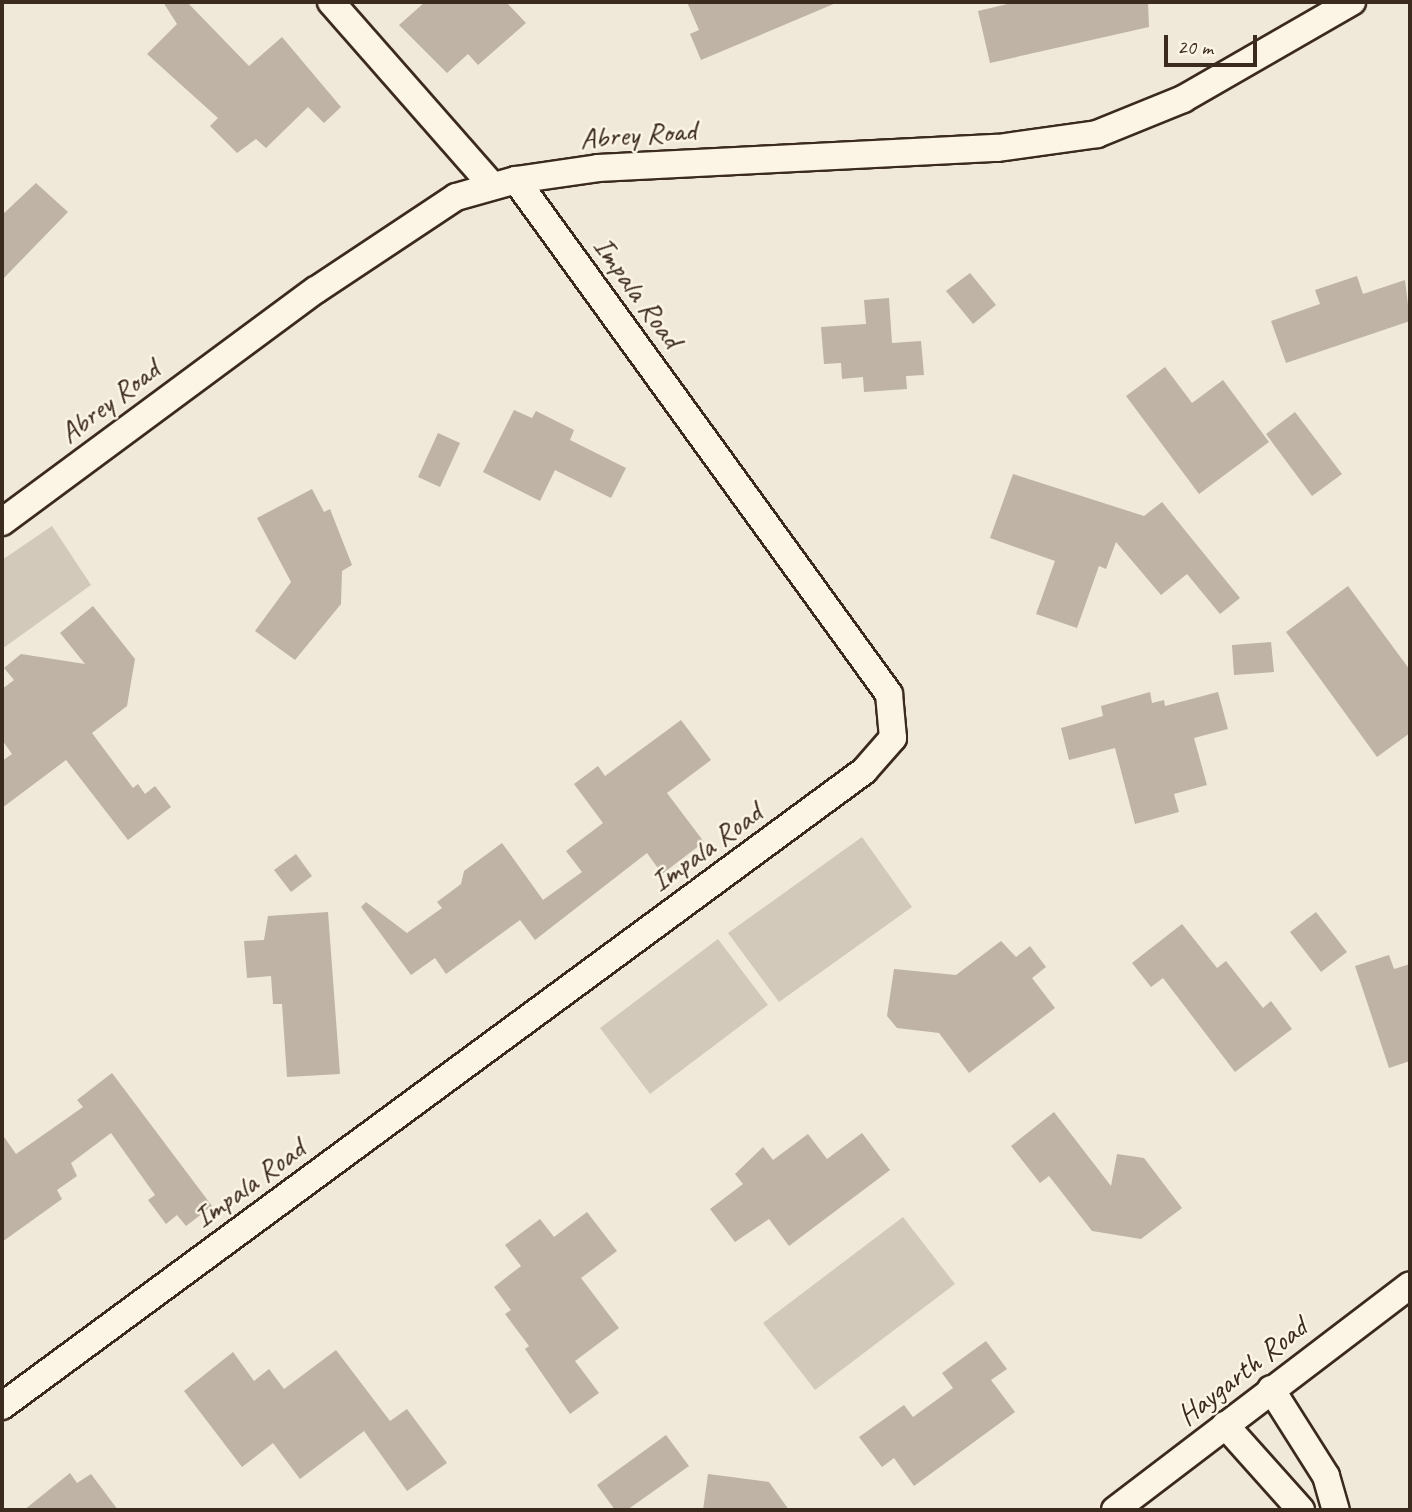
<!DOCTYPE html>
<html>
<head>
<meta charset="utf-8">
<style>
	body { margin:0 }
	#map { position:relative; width:1412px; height:1512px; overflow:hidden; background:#f0e9d9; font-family:Caveat,sans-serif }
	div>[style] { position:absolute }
	.green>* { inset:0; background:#d2c9ba }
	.building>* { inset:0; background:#beb3a4 }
	.roads { filter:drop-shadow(2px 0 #3b2a1e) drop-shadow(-2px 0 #3b2a1e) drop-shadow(0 2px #3b2a1e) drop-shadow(0 -2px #3b2a1e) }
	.street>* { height:26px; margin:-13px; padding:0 13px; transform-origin:13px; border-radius:13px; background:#fcf5e5 }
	span { translate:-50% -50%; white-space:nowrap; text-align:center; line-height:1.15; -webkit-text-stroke:5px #fcf5e5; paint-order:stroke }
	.street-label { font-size:30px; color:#3b2a1e }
	.frame { position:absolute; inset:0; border:4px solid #3b2a1e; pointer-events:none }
	.scale { position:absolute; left:1164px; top:35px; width:93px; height:32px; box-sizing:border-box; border:4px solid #3b2a1e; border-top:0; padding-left:9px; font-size:21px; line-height:24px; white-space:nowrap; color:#3b2a1e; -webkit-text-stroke:5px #fcf5e5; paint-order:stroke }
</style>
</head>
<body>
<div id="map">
	<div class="green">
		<i style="clip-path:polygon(52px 526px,91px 585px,2px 649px,2px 560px)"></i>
		<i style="clip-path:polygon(862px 837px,912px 907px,779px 1002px,728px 933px)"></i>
		<i style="clip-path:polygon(718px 939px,768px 1005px,650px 1094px,600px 1028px)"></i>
		<i style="clip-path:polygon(903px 1217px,955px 1284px,815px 1390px,763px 1323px)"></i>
	</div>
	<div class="building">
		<i style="clip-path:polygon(163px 2px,187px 2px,249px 66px,282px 37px,341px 107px,324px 123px,308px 107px,266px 148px,256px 139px,237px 153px,210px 126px,218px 118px,147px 54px,177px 24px)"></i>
		<i style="clip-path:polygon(425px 2px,506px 2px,526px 23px,478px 65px,468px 54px,447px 73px,399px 25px)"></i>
		<i style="clip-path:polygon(687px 2px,836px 2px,836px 3px,701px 60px,690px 34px,699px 30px)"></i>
		<i style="clip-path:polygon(1016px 2px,1148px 2px,1149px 27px,990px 63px,978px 11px)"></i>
		<i style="clip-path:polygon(36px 183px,68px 212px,2px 280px,2px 215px)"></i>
		<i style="clip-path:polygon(970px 273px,996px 305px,973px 324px,946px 291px)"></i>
		<i style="clip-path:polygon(1357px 276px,1363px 294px,1405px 280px,1410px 321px,1286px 363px,1271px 321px,1320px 304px,1315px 290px)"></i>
		<i style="clip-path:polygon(889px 298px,892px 343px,921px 341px,924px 375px,906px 376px,907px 389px,864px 392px,863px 377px,842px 379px,841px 363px,824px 364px,821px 327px,866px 324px,864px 300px)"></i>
		<i style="clip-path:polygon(1165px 367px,1192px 403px,1223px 380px,1269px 442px,1199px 494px,1126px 396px)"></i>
		<i style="clip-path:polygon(514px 410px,532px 418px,536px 411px,574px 430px,570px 440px,626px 468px,611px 498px,555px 470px,540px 501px,483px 472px)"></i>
		<i style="clip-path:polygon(1295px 412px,1342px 474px,1312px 496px,1266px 434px)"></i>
		<i style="clip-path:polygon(438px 433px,460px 443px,440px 487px,418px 477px)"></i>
		<i style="clip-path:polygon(1013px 474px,1144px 516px,1162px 502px,1240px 598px,1220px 614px,1187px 574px,1161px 595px,1116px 542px,1106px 569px,1099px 566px,1077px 628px,1036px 614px,1055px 561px,990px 538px)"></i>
		<i style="clip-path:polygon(312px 489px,324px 512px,330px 509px,352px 565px,342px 571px,341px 604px,295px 660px,255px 631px,291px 582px,257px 518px)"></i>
		<i style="clip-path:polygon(1348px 586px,1410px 670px,1410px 733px,1377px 757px,1286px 632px)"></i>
		<i style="clip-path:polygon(93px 606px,135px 659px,127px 706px,92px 733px,133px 788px,138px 784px,145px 794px,155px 786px,171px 807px,128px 840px,66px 760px,2px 808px,2px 761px,12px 754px,2px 740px,2px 689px,14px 680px,4px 668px,21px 654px,85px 664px,60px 633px)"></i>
		<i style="clip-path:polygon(1271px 642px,1274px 672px,1234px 675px,1232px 645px)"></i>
		<i style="clip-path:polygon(1150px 692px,1152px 703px,1164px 700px,1165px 706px,1218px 692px,1228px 729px,1194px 738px,1207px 785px,1174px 794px,1179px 812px,1135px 824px,1115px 748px,1069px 760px,1061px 728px,1103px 716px,1101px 706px)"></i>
		<i style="clip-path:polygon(681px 720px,711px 760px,667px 793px,704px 842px,662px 874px,647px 853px,535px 940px,520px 920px,446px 974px,435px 958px,411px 975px,361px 907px,366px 902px,407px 933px,442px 908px,437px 902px,461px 884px,464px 871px,502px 843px,543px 900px,582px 872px,566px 851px,603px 823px,574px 784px,598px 766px,605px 776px)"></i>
		<i style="clip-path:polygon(296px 854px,312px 876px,291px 892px,274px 870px)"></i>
		<i style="clip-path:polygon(328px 912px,340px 1074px,287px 1077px,282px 1004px,273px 1004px,271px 976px,247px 978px,244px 941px,264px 940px,268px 916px)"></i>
		<i style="clip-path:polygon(1316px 912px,1347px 952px,1321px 972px,1290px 932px)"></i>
		<i style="clip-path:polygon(1182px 924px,1217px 968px,1226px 961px,1263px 1008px,1271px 1001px,1292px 1029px,1235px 1072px,1163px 978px,1151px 987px,1132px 963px)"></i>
		<i style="clip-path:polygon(1001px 941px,1016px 957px,1030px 946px,1046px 967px,1032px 978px,1055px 1008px,969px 1073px,939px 1033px,897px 1028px,887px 1016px,894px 969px,956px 975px)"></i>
		<i style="clip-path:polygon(1389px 955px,1394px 969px,1410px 964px,1410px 1061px,1389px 1068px,1355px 966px)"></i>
		<i style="clip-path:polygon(112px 1073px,212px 1206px,186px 1226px,177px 1215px,166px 1224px,148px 1200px,155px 1195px,111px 1133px,71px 1163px,77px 1176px,57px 1190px,62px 1199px,2px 1242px,2px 1134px,16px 1154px,83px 1107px,77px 1100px)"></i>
		<i style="clip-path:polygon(1054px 1112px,1111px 1186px,1117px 1154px,1144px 1158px,1182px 1208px,1141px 1239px,1092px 1231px,1049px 1176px,1040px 1183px,1011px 1146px)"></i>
		<i style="clip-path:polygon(862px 1133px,890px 1170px,789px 1246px,769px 1219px,735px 1242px,710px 1209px,743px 1184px,735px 1174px,763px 1147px,773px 1160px,808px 1134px,827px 1159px)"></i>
		<i style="clip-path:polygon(587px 1212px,617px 1251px,581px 1278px,619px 1328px,575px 1361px,599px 1393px,570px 1414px,525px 1349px,529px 1346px,505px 1314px,511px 1310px,494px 1287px,521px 1266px,505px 1245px,540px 1219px,554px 1237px)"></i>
		<i style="clip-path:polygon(986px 1341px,1007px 1369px,991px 1380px,1015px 1412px,914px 1486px,894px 1458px,882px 1467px,859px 1437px,904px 1405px,913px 1417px,953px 1388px,942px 1373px)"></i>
		<i style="clip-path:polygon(336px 1350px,390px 1421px,407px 1409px,447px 1463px,407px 1491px,364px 1431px,300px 1479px,273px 1443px,242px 1467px,184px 1391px,233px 1352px,254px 1381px,269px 1369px,284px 1389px)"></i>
		<i style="clip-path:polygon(666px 1435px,689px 1466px,627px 1510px,615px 1510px,597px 1485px)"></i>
		<i style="clip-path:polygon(70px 1473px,77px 1483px,91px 1474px,118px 1510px,24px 1510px)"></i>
		<i style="clip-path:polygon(708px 1474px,769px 1482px,789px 1510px,703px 1510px)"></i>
	</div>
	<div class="roads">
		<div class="street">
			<i style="left:331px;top:2px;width:244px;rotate:48.7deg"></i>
			<i style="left:2px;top:522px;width:390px;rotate:-36.5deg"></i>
			<i style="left:316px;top:290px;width:168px;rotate:-33.6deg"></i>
			<i style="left:456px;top:197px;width:62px;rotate:-15.8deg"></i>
			<i style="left:516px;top:180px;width:83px;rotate:-8.3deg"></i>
			<i style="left:598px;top:168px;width:400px;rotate:-2.9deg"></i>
			<i style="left:998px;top:148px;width:100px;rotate:-8deg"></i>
			<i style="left:1097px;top:134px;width:93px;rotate:-22.1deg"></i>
			<i style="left:1183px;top:99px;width:195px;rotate:-29.9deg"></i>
			<i style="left:1271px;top:1389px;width:103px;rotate:57.7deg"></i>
			<i style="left:1326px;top:1476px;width:35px;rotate:74deg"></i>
			<i style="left:2px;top:1406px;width:1071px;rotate:-36.38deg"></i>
			<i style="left:864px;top:771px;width:44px;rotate:-48.7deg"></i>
			<i style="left:893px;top:738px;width:44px;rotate:-95.2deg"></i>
			<i style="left:889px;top:694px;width:635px;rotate:-125.97deg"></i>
			<i style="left:1225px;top:1425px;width:114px;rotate:48.2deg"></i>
			<i style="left:1115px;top:1510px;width:371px;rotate:-37.3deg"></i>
		</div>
	</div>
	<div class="street-label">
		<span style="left:638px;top:134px;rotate:-4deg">Abrey Road</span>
		<span style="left:638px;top:292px;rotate:54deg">Impala Road</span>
		<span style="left:109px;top:401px;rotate:-37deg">Abrey Road</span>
		<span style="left:706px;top:847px;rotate:-36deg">Impala Road</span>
		<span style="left:249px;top:1183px;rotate:-36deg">Impala Road</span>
		<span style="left:1242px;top:1371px;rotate:-38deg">Haygarth Road</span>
	</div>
	<div class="frame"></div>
	<div class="scale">20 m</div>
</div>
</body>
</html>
